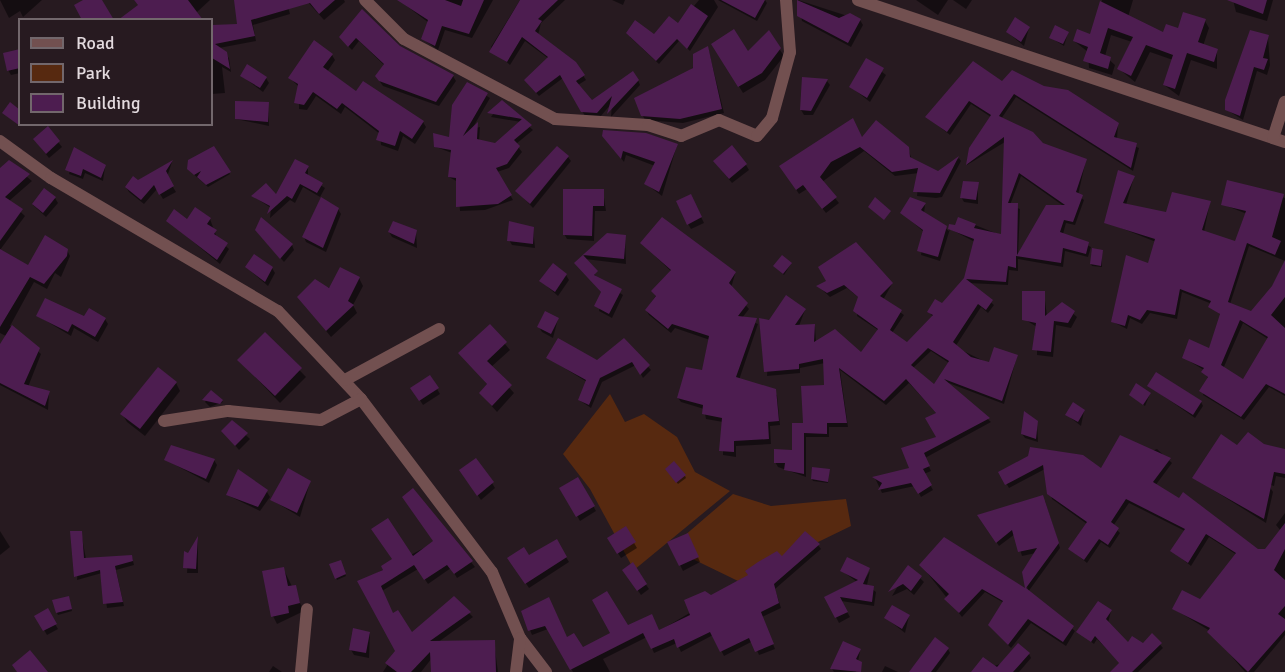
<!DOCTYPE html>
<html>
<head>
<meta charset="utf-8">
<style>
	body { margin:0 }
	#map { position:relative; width:1285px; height:672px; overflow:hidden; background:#271a20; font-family:Signika,sans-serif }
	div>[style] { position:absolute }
	.green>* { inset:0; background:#572910 }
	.shadow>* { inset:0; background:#0007 }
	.building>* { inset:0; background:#4d1d50 }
	.minor>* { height:12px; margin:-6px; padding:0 6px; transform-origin:6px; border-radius:6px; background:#725050 }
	span { translate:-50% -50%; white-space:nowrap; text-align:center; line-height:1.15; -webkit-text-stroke:6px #271a20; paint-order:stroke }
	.legend { position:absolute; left:18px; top:18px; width:195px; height:108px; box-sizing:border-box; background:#271a20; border:2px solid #72676c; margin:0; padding:8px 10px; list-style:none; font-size:18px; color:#e3dade }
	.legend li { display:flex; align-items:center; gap:12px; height:30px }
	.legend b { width:30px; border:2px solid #72676c }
</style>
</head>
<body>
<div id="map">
	<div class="green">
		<i style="clip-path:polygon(610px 394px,625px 422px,644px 414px,677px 437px,695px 472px,730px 491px,634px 570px,590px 489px,563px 454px)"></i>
		<i style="clip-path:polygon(733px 494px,771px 506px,846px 499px,851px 526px,738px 581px,670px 548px)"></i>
	</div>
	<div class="shadow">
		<i style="clip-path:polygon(0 0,42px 0,23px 17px,20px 11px,9px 18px)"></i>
		<i style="clip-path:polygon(134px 0,210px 0,196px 13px,140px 6px)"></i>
		<i style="clip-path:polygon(239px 0,286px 0,290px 14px,253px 25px,256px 41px,219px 48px,229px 58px,231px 72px,222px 67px,225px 93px,212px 94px,212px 26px,239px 25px)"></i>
		<i style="clip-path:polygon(306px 0,344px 0,345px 2px,324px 20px)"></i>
		<i style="clip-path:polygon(429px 0,493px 0,472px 38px,445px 30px,438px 50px,423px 39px,429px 23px,400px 1px)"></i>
		<i style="clip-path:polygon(520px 0,565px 0,541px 23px,538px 35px,575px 63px,586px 80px,578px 85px,592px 102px,638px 80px,640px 85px,611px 117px,612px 103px,600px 117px,585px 116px,563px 78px,539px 96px,528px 84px,549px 59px,525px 41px,510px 65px,494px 51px,491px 47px)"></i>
		<i style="clip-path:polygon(612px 0,625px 0,623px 5px)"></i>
		<i style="clip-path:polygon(699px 0,714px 0,718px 7px,690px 51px,679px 41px,659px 64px,630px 37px,655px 36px,678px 25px)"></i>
		<i style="clip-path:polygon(718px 0,765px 0,767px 3px,757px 21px)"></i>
		<i style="clip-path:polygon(798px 0,860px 20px,863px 25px,851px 47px,802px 21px)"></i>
		<i style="clip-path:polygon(916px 0,948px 0,938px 15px)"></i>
		<i style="clip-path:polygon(953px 0,972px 0,966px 9px)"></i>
		<i style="clip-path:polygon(1102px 0,1133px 0,1128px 17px,1164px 34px,1205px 21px,1209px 28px,1203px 46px,1217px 50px,1217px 69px,1191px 60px,1179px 96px,1164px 85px,1173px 60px,1150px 52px,1135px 82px,1119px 69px,1132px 42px,1111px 35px,1105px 56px,1115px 65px,1112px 75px,1089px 68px,1088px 52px,1074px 41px,1091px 36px)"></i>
		<i style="clip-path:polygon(1233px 0,1273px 0,1267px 21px,1236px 12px)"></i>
		<i style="clip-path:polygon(362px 11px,399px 47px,453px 76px,456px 81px,439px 106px,383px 86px,376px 76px,384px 65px,359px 41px,352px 50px,344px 42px)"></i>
		<i style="clip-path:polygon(1029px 28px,1024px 46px,1007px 32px)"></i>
		<i style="clip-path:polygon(768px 32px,784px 56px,765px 80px,743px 93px,713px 44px,747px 53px)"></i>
		<i style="clip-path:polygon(1068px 33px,1064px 46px,1051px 38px)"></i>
		<i style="clip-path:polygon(1268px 37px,1270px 65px,1267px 75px,1257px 71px,1243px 120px,1227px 110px)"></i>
		<i style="clip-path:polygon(20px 52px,20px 73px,11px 75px,8px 70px)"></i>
		<i style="clip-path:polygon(709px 52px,724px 113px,683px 123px,645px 120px,643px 116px)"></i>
		<i style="clip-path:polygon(332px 55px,335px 60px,327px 72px,356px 93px,423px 122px,426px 127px,415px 144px,403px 136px,398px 151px,381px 145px,380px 134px,345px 107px,341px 114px,316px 96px,307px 110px,299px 109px,299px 87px,290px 78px)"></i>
		<i style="clip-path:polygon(867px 60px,886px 75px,870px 102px,851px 87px)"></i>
		<i style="clip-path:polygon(242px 76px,266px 78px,269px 83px,263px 92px)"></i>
		<i style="clip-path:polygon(827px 81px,830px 85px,813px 115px,804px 115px,801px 110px)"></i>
		<i style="clip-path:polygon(evenodd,1002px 83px,1118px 124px,1117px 139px,1139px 148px,1133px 171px,1016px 97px,1001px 119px,1042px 144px,1086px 160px,1078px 195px,1084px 200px,1075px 225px,1066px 223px,1063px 234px,1091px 247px,1088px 257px,1065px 251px,1063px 267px,1018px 259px,1018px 271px,1009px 270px,1008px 285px,968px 283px,994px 305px,988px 313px,981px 307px,955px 347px,990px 364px,1017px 356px,1004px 404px,946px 382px,991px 422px,925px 458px,931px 471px,924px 474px,933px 490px,921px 497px,915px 486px,882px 493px,875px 478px,912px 469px,903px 449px,938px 437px,937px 414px,909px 383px,886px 405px,840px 370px,848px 427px,829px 427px,829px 437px,806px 437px,806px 477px,778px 467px,775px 462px,794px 452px,826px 386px,825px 363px,800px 368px,800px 373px,767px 376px,770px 321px,805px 310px,799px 326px,815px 326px,816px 342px,861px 354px,878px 330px,857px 316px,859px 298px,847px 288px,830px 297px,818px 286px,828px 281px,892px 284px,883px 300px,904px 315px,892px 333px,907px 344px,933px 317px,929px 312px,942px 305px,965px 278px,975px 242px,950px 229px,940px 261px,921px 255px,924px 232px,902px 213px,925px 205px,924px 213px,949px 231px,950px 226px,975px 225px,1003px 236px,1005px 142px,967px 165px,971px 148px,991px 117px,971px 104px,950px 135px,927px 117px,1002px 83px,1021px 176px,1065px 207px,1018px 255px,1020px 209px,1010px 205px,1021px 176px,1002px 83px,931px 351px,949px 363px,934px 387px,913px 368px,931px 351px)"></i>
		<i style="clip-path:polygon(468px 84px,490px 98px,472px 129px,480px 127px,479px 141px,495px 144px,521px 122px,491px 117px,502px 102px,533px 130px,516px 144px,522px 152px,509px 168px,497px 172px,513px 200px,485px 210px,460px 211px,458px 182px,449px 177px,452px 153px,436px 147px,451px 139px)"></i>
		<i style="clip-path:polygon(268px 104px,269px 126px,236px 119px)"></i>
		<i style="clip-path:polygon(48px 129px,62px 147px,49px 158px,38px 144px)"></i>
		<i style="clip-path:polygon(603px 136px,677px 145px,662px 196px,646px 184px,655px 166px,626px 155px,624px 162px)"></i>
		<i style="clip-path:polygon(862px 139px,908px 148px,912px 160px,938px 173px,959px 158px,961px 161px,942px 197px,936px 198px,917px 196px,919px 173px,895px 176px,864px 151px,822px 182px,839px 203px,826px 213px,807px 189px,799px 194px,784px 171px)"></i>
		<i style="clip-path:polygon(75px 149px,105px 167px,103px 181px,85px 173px,83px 179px,69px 174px)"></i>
		<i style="clip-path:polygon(215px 152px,230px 174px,208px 187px,190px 171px)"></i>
		<i style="clip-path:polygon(568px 157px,571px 161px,533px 208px,517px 191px)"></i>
		<i style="clip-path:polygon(9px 162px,32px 181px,9px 201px,25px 216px,0 250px,28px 267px,67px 250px,70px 256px,61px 277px,55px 273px,47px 289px,34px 282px,10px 326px,41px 354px,28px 387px,49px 393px,48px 410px,0 385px,0 355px,12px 329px,6px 336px,0 333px,0 170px)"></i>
		<i style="clip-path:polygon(172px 162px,167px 177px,176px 192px,163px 199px,157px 189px,144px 204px,129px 192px,126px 187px)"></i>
		<i style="clip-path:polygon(746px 165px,749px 170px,732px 183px,718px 166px)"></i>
		<i style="clip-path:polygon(308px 167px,308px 177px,325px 188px,320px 197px,303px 187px,295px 203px,290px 200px,270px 218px,271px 208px,253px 196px,276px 197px)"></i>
		<i style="clip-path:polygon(evenodd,1134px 177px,1126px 205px,1168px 213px,1210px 202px,1204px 232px,1236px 243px,1247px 214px,1222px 204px,1228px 182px,1285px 198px,1285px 261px,1249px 246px,1230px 304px,1251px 313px,1285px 290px,1285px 396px,1269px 387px,1244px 420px,1203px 395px,1208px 379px,1204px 370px,1184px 358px,1209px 350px,1221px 316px,1212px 304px,1182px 292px,1177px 319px,1150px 313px,1142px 324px,1130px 318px,1127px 329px,1113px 322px,1149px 265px,1156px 242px,1106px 222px,1134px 177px,1243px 323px,1268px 339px,1243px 381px,1223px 369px,1243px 323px)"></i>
		<i style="clip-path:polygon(978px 184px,978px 204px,964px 202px,961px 197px)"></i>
		<i style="clip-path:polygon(603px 191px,606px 211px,595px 211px,594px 241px,567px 239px,564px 234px)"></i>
		<i style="clip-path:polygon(55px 198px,58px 203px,46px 217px,33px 205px)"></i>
		<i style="clip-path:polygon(693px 200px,704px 223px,691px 229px,688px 224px)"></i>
		<i style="clip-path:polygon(338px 209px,341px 214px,326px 252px,306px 242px,304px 237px)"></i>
		<i style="clip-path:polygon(210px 219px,217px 238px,229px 249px,220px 264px,168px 221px)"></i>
		<i style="clip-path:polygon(533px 228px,535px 248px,512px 245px,509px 240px)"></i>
		<i style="clip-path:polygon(389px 232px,416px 232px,417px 248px,392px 237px)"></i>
		<i style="clip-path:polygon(260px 235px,292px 245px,294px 250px,284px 262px)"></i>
		<i style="clip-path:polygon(607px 235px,625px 237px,626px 264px,585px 259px,597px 278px,623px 295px,612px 318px,599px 311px,602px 293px,576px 263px)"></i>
		<i style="clip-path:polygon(641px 243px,735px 274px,731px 288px,749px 309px,742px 318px,758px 324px,739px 380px,777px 395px,780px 425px,770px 426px,771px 444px,736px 446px,736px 457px,723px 455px,723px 422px,706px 419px,704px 409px,681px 402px,678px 398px,704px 372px,710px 340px,675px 328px,671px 333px,649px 315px,646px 310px,672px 272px)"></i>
		<i style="clip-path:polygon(1102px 251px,1102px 267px,1092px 266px,1091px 264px)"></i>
		<i style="clip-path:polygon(791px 264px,784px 275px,775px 267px)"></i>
		<i style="clip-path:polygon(246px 267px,272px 268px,275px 273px,268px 286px)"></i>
		<i style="clip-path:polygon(566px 275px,569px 280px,558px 296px,541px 281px)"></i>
		<i style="clip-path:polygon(359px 278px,363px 286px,353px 305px,357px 313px,331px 337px,299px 297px)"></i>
		<i style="clip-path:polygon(1044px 293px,1047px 316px,1062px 304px,1077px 317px,1071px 328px,1056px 325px,1053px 357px,1037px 355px,1037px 327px,1024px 319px)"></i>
		<i style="clip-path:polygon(38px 316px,105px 319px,108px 324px,98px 342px,74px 328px,71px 336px)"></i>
		<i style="clip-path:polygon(558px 319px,553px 338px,542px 332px,539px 327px)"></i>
		<i style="clip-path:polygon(490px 326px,510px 350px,491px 367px,514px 393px,497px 412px,480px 393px,488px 385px,460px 353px)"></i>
		<i style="clip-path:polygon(265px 334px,306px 377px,280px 403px,239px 360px)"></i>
		<i style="clip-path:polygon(624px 340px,651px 370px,643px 378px,636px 365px,602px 382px,591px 408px,579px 400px,587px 382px,548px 358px,597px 362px)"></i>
		<i style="clip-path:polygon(430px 377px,440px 394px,423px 405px,412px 388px)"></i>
		<i style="clip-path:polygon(176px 383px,180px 391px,145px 436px,127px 422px,122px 414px)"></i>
		<i style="clip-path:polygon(1149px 386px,1201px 402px,1203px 406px,1195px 418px)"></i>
		<i style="clip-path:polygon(211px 392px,222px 401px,223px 402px,210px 407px,205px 402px)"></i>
		<i style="clip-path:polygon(1150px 394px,1145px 406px,1130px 395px)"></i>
		<i style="clip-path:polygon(1084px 411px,1081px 426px,1067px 415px)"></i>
		<i style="clip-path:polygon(232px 422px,250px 439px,239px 450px,223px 431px)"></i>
		<i style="clip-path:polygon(1037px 422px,1038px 442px,1025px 438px,1022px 434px)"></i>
		<i style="clip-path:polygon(1263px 445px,1285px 451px,1285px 478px,1276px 476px,1274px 486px,1268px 484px,1273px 492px,1266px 523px,1194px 478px,1238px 447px)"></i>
		<i style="clip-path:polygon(1157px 449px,1172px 463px,1155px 486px,1257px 550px,1266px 551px,1281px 531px,1276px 525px,1285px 513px,1285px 635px,1254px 672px,1245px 672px,1210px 631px,1174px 609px,1200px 601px,1237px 555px,1209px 537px,1191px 566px,1172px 551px,1185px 531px,1129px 503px,1113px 526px,1120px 533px,1110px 548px,1101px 542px,1087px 563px,1070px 549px,1087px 524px,1052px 499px,1045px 469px,1009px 488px,1000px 473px,1030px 457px,1102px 470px)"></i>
		<i style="clip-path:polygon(166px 460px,214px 460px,217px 465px,209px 483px)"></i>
		<i style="clip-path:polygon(829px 470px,828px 483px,813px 481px,812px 479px)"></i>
		<i style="clip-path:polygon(668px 471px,685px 476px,686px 478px,678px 484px)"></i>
		<i style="clip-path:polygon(464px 475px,492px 483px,495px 488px,481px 500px)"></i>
		<i style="clip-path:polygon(578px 479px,596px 511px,580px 521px,562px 489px)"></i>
		<i style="clip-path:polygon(310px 482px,300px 517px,272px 500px)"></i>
		<i style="clip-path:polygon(413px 490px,475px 567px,457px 578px,451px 568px,428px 584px,418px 569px,382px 591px,393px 615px,412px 635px,454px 598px,473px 617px,437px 643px,494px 642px,498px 672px,432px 672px,432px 658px,421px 672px,383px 672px,396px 651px,360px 582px,435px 542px)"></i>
		<i style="clip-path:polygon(267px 492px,270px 497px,260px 511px,227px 495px)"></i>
		<i style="clip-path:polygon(1045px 501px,1060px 548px,1028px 592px,1075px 631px,1066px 646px,1031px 623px,1011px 648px,989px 625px,1004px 603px,985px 592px,962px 617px,921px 565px,1028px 591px,1024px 572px,1036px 553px,1022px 556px,1015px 534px,999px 546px,979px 516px)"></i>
		<i style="clip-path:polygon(625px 528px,637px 548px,621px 558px,609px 539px)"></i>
		<i style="clip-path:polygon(0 531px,10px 547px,0 555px)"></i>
		<i style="clip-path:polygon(81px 532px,86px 559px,132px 557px,134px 565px,116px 570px,124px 606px,107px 608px,102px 573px,77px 580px)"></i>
		<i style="clip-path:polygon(198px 539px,198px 573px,187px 573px,188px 555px)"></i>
		<i style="clip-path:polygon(690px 539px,700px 562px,683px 571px,669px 543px)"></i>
		<i style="clip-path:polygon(556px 541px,569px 562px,529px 588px,509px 558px,529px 557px)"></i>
		<i style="clip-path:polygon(818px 545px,821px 549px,775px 589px,781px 608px,762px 617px,775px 649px,759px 655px,753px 641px,724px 656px,713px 635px,681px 652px,677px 643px,654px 653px,647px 637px,603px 659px,610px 672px,573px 672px,548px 629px,532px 635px,522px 611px,582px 649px,627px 627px,659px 631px,781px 559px)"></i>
		<i style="clip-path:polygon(341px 564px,346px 576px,337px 580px,331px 565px)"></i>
		<i style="clip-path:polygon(632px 564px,649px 589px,641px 595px,627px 575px)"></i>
		<i style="clip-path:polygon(909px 567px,924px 582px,914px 595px,907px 589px,892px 596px)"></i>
		<i style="clip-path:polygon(283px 568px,304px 611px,277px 624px,273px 616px)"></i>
		<i style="clip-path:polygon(869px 569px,859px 588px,870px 571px,867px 585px,876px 592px,874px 606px,841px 601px,850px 617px,839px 623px,826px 598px,857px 582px,842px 571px)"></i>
		<i style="clip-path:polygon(69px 599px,72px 611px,58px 615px,57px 613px)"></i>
		<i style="clip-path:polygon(47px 610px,58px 629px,47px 635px,36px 616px)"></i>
		<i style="clip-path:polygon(1111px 611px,1108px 623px,1128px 645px,1143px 645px,1152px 635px,1163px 648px,1138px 672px,1119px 672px,1121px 664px,1097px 639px,1094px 644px,1078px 632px)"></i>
		<i style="clip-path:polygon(909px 616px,905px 633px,886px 618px)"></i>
		<i style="clip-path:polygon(370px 633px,369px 658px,354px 655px,351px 650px)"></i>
		<i style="clip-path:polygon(948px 649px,950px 653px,936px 672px,911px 672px)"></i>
		<i style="clip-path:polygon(860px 651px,856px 672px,834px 672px,832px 669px)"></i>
		<i style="clip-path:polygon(1029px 654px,1031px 658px,1019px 672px,977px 672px)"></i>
		<i style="clip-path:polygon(273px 666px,282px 672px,269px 672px)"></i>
		<i style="clip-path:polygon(885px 666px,898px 672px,882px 672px)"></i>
	</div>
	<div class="building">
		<i style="clip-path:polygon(83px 0,102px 0,114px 20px,82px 20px,74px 5px)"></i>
		<i style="clip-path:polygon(134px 0,188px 0,203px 20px,118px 20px,138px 5px)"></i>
		<i style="clip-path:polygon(234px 0,335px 0,319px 14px,310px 3px,251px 20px,255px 36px,215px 44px,227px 52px,230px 69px,212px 58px,212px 25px,237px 24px)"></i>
		<i style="clip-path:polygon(397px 0,445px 0,461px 6px,463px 0,484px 0,469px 34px,442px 26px,435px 46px,421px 39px,428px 20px)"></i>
		<i style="clip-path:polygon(520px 0,558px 0,538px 19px,542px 21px,535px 31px,576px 62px,585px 75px,576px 81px,592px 100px,633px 71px,639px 80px,607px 114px,612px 96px,597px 113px,581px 112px,560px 75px,536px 93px,524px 80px,548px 57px,522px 37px,507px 62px,489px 52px)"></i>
		<i style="clip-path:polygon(721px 0,765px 0,755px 18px)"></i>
		<i style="clip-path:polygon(797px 0,839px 18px,850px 13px,861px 19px,848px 43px,797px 16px)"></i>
		<i style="clip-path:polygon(1227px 0,1267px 0,1263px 14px)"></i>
		<i style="clip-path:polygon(1100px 1px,1163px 32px,1166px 24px,1178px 28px,1183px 12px,1206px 19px,1198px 42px,1218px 49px,1214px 62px,1187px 53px,1175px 89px,1163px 85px,1173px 55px,1146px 45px,1131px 76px,1117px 69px,1133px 37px,1108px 28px,1100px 53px,1111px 57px,1108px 69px,1083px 61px,1088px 47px,1073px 41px,1077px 29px,1090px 34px)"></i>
		<i style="clip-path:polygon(691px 4px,708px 16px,687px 49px,677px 39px,656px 61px,626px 33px,635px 20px,654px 34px,669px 16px,678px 23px)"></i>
		<i style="clip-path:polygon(362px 9px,400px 46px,454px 75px,436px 102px,379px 81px,375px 76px,384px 64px,356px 38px,348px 47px,339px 37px)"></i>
		<i style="clip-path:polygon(1015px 17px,1030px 27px,1021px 42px,1006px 32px)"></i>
		<i style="clip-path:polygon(1055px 25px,1069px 32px,1063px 44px,1049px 38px)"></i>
		<i style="clip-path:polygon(734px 29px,748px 51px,769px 30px,781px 48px,762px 73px,738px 87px,711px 44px)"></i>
		<i style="clip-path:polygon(1250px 30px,1269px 35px,1263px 58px,1268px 59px,1264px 70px,1254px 67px,1240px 116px,1225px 110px,1225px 100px)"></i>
		<i style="clip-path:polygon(314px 40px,333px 54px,323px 67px,356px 91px,363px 81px,424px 121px,412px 139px,400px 131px,395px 146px,376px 140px,379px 131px,342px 103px,337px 109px,313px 92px,304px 105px,294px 103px,298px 84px,288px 78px)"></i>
		<i style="clip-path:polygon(708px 46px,722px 109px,680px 119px,641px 116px,634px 98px,693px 68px,693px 54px)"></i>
		<i style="clip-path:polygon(20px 49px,20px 68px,7px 71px,3px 53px)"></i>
		<i style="clip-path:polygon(866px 58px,884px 68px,867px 98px,849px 87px)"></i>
		<i style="clip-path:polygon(evenodd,973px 61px,1002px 81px,1012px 70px,1044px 86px,1068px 90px,1119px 123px,1114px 137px,1137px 143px,1131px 168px,1014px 94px,999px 116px,1033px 132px,1043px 143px,1087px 159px,1076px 192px,1083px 195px,1073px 222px,1064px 220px,1060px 232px,1089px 242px,1086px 254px,1063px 248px,1061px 263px,1016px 256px,1016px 268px,1008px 266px,1006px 282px,966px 279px,993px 300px,986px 310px,978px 304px,953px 342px,971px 357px,989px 362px,994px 347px,1018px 355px,1002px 401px,944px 379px,990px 418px,924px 453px,930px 466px,923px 469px,932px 485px,918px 494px,911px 483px,878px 490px,882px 483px,872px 477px,909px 468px,901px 448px,936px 437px,925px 418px,936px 413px,906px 379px,884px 401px,839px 368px,847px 423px,827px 423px,827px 434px,804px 433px,804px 474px,784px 470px,785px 463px,774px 463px,774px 449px,792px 450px,792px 423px,803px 423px,801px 386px,824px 385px,823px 359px,799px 364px,799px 369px,764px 372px,759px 318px,769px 320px,786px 295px,806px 309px,795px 325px,815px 324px,814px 342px,835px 329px,861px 352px,878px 329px,853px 311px,858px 297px,844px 285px,827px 293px,816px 286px,826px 281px,818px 267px,856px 242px,893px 283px,880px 296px,902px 310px,890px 330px,907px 342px,933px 315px,927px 312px,935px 299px,942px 303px,964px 278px,974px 239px,948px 229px,949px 224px,955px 225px,958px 217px,976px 224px,974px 228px,1001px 234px,1004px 137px,966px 165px,969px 148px,991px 115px,969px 101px,947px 132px,925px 117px,973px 61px,1019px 173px,1065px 205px,1046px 205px,1017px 255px,1018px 203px,1008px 203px,1019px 173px,973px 61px,928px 348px,949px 361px,934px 384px,911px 365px,928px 348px)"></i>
		<i style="clip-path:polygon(247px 64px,267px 77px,260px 88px,240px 76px)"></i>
		<i style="clip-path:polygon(802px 77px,828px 79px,811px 111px,800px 110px)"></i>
		<i style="clip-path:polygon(467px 82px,488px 93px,463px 136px,478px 122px,477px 139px,495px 143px,522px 119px,487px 113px,502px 100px,532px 125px,514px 140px,520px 146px,507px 164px,496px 168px,512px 195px,498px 204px,456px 207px,456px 178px,448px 177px,451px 150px,434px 147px,433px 133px,449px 137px,452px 105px)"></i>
		<i style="clip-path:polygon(235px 101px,269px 102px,268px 122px,235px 119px)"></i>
		<i style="clip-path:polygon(10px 102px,20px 110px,20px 126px,2px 113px)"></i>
		<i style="clip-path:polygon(853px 118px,862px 137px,876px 120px,909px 147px,910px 157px,938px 171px,959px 156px,940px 193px,913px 192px,918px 168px,892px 172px,860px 147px,831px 162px,820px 177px,837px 197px,822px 209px,803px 185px,796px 190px,779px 166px)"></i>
		<i style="clip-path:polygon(48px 126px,60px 141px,46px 154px,33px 139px)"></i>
		<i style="clip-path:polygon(603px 130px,646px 133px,678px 144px,659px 192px,644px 184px,655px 162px,623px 151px,621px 159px,602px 136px)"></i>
		<i style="clip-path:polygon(732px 145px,747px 164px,729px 179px,713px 161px)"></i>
		<i style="clip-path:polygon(214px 146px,231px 172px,206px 185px,197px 177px,201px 171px,194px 175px,187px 169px,188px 160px)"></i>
		<i style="clip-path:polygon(557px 146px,569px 156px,530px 204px,515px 191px)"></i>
		<i style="clip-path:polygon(74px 147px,106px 165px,101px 178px,83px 169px,81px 176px,65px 170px)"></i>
		<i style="clip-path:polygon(295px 159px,309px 166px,305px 173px,323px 183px,317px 193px,300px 184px,292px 199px,287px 196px,267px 214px,270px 206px,251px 196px,266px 183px,276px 194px)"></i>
		<i style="clip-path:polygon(9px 160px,30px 174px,5px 197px,23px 209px,0 241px,0 168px)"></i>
		<i style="clip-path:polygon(173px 160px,166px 171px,174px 186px,159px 195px,154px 185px,141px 200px,125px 187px,133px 176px,138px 180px)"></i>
		<i style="clip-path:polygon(evenodd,1118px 170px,1135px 176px,1123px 203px,1166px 212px,1172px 192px,1211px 201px,1202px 230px,1235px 241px,1246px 211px,1221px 205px,1227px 180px,1284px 194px,1272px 237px,1281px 241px,1275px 255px,1247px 243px,1228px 302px,1251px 311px,1272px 286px,1285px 260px,1285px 297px,1271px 315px,1285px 328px,1285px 394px,1266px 384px,1241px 417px,1199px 391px,1208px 377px,1201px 372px,1204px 368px,1182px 358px,1189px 339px,1209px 348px,1220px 314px,1208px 307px,1211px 301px,1180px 289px,1175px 315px,1147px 310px,1140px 320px,1128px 315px,1125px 326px,1111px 322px,1126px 255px,1148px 263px,1155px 239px,1104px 223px,1118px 170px,1240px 320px,1268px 337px,1243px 379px,1221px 365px,1240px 320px)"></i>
		<i style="clip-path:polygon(963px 181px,979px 182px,976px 200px,960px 198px)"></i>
		<i style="clip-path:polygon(44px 188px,56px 197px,43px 213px,32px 204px)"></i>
		<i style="clip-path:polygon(563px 189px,604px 189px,604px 206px,593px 206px,592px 236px,563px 235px)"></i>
		<i style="clip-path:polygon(691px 194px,702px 217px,687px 225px,676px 201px)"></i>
		<i style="clip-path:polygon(321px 197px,339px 208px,323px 248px,302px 237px)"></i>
		<i style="clip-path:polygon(875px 197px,891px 211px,884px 220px,868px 207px)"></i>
		<i style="clip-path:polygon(910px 197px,926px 203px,921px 210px,947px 226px,938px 257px,917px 251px,923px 230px,900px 213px)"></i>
		<i style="clip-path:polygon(195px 207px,211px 218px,207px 224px,217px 230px,214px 234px,228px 243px,217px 260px,166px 221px,174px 209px,187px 219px)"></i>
		<i style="clip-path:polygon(261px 217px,293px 244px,280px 259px,255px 230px)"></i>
		<i style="clip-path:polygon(662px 217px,736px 272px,729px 283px,748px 303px,738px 316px,757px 318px,736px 377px,776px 389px,779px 421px,768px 422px,769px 439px,734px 441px,734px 452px,719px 451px,722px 418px,702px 414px,703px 405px,677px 398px,686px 367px,702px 370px,709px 336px,672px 324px,668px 329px,645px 310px,656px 296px,651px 291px,671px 270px,640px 243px)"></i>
		<i style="clip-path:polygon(393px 221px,417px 230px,414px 244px,388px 232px)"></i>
		<i style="clip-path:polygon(509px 221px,534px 227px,533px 244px,507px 241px)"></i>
		<i style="clip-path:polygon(607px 233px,626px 235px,624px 259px,583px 255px,598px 271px,594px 275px,622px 289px,609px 314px,594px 306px,601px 292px,574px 263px)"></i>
		<i style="clip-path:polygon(45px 235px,68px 249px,67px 256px,44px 284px,30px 277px,0 327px,0 249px,28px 265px)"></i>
		<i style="clip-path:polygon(1092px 248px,1103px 250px,1101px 266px,1090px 264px)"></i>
		<i style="clip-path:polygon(254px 254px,273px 267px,265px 282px,245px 267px)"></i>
		<i style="clip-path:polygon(782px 255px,792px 263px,783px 274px,773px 266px)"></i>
		<i style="clip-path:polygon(553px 263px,567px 274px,555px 292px,539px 281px)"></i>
		<i style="clip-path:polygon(340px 267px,360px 277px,348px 301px,354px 305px,326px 331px,297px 297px,315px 279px,329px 288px)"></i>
		<i style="clip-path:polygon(1022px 291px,1045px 291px,1045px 316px,1062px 302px,1075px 311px,1068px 323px,1054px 321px,1051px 352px,1032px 350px,1036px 323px,1022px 320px)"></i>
		<i style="clip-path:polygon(45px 298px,84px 316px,89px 308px,106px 318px,95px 337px,72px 324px,68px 332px,36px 316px)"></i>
		<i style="clip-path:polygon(545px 311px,559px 318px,551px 334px,537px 327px)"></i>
		<i style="clip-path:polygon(490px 324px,507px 342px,487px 361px,512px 385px,492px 406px,479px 393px,487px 384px,458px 353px)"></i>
		<i style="clip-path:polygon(12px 325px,40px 348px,24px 384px,50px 391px,45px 406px,0 383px,0 344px)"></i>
		<i style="clip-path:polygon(265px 332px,302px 368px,275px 396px,237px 360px)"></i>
		<i style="clip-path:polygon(558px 338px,597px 360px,624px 338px,650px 365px,640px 375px,632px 362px,600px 378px,589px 405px,578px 400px,586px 380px,546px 358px)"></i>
		<i style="clip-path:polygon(158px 367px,177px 382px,140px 429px,120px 414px)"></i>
		<i style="clip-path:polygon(1156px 372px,1202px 401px,1193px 415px,1147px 386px)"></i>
		<i style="clip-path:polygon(430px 375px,439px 388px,419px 401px,410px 388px)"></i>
		<i style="clip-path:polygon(1136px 383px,1151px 393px,1143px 405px,1129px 395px)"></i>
		<i style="clip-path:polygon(211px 390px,223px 400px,220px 404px,202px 400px)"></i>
		<i style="clip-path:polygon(1073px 402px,1085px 410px,1078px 422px,1065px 415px)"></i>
		<i style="clip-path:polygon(1024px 411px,1038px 421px,1036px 439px,1021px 434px)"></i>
		<i style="clip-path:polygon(232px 420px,248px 433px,235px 446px,221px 431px)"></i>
		<i style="clip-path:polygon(1248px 432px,1264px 444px,1285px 449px,1285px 474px,1274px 472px,1264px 519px,1192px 478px,1221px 434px,1237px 445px)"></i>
		<i style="clip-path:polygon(1120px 435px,1171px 458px,1153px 482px,1179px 498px,1183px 492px,1258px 549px,1265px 549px,1285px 523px,1285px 549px,1274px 570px,1285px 580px,1285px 606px,1278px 614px,1285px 619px,1285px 630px,1248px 672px,1207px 632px,1210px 628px,1172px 609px,1182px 590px,1200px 599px,1236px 553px,1206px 534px,1188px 563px,1170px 551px,1185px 529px,1126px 499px,1111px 522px,1119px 528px,1108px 545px,1099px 539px,1084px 560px,1068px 549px,1087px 522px,1047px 494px,1043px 465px,1005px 485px,998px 472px,1028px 456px,1030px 447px,1083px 455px,1101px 468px)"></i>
		<i style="clip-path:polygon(171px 445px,215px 459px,206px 479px,164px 460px)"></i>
		<i style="clip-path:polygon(476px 458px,494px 482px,477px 496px,459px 470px)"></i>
		<i style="clip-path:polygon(674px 461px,686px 475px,676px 483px,665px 469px)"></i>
		<i style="clip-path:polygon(812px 467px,830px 469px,828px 482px,811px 479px)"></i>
		<i style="clip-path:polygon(288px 468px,311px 481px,297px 513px,270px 500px)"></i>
		<i style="clip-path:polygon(238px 469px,268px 490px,258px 507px,226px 495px)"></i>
		<i style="clip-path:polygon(578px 477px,595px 506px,576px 517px,559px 488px)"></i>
		<i style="clip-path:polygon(413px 488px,473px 561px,454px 574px,447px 565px,424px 580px,414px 565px,381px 586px,393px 613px,398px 610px,412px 632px,454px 596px,471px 612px,430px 641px,495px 640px,496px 672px,431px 672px,430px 652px,411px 672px,397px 672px,385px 663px,395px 651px,357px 581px,383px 570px,381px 566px,392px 559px,371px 529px,388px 518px,413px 556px,433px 541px,402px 497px)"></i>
		<i style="clip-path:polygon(1043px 495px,1059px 543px,1026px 588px,1074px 626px,1063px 642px,1028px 619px,1008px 645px,988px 625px,1003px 601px,982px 589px,959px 613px,944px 599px,949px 594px,919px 565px,944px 537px,1025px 588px,1022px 572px,1037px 548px,1018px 552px,1012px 530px,996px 543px,977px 515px)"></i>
		<i style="clip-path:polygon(626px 526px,636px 542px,617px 554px,607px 538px)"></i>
		<i style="clip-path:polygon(70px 531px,82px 531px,84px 558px,132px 555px,133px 561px,115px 566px,123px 602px,103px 604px,100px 570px,74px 577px)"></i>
		<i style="clip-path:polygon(805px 531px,820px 544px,774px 584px,779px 603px,761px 612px,774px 644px,755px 652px,749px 638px,720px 652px,710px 632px,677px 648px,674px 639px,651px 649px,643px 633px,570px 670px,545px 626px,528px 631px,521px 611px,549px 597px,567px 637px,574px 633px,583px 647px,610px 633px,592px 600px,607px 591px,628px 625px,652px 614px,659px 630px,690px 615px,684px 600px,705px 591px,711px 595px,748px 575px,745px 571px,758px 562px,777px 551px,782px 556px)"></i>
		<i style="clip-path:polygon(688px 533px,699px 557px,679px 566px,667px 542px)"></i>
		<i style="clip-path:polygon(198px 536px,196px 569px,183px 568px,184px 551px,188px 553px)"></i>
		<i style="clip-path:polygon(557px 539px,567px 557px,525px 584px,507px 558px,524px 547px,529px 555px)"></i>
		<i style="clip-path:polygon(847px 557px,870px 568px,863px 584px,874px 586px,872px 602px,840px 597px,848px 612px,835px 618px,824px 597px,858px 580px,840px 571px)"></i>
		<i style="clip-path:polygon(341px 560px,346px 574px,335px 579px,329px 564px)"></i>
		<i style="clip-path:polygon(633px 562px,647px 584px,637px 591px,622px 570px)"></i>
		<i style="clip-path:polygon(908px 565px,922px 576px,911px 591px,903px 584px,888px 592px)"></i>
		<i style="clip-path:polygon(284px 567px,288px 586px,296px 585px,300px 603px,288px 606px,289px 613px,271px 617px,262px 571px)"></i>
		<i style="clip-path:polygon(69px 596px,72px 609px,56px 613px,52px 600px)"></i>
		<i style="clip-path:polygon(1098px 601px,1112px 610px,1106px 619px,1128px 642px,1132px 636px,1143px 643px,1152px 633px,1162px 643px,1132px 672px,1110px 672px,1119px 663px,1095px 636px,1091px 642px,1076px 632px)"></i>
		<i style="clip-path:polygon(892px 605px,910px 615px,902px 629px,884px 618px)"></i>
		<i style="clip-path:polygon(48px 608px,57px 624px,43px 631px,34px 616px)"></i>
		<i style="clip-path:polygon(353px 628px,370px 632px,366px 653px,349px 650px)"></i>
		<i style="clip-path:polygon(935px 637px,949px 648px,931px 672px,909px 672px)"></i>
		<i style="clip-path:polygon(843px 641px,861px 649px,856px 659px,862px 662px,861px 672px,830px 669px)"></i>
		<i style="clip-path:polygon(1018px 643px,1030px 653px,1013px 672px,971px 672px,983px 657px,997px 667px)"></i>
		<i style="clip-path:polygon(30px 650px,48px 672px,17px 672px,12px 665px)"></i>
	</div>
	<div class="minor">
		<i style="left:365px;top:0;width:55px;rotate:45deg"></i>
		<i style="left:404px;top:39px;width:171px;rotate:27.9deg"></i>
		<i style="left:555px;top:119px;width:93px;rotate:3.7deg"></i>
		<i style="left:648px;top:125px;width:35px;rotate:18deg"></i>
		<i style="left:681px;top:136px;width:41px;rotate:-22.8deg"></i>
		<i style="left:719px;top:120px;width:41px;rotate:22.8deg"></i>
		<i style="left:757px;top:136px;width:23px;rotate:-50deg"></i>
		<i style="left:772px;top:118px;width:68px;rotate:-74.7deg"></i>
		<i style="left:790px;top:52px;width:52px;rotate:-94.4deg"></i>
		<i style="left:858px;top:0;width:450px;rotate:18.4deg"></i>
		<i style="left:1273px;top:138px;width:38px;rotate:-72deg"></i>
		<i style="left:0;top:141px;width:63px;rotate:36deg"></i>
		<i style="left:51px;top:178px;width:263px;rotate:30.4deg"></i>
		<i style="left:278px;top:311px;width:121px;rotate:46.7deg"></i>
		<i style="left:361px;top:399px;width:217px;rotate:52.9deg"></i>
		<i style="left:492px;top:572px;width:72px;rotate:67deg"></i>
		<i style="left:520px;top:638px;width:43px;rotate:52.6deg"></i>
		<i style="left:345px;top:380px;width:107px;rotate:-28.5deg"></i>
		<i style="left:164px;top:421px;width:65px;rotate:-8.9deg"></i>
		<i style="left:228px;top:411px;width:93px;rotate:5.5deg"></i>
		<i style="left:321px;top:420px;width:45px;rotate:-27.7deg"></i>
		<i style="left:301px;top:672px;width:63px;rotate:-84.6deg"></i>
		<i style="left:516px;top:672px;width:34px;rotate:-83deg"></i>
	</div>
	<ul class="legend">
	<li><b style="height:8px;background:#725050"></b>Road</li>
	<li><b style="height:16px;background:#572910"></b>Park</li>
	<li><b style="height:16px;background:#4d1d50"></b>Building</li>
	</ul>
</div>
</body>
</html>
